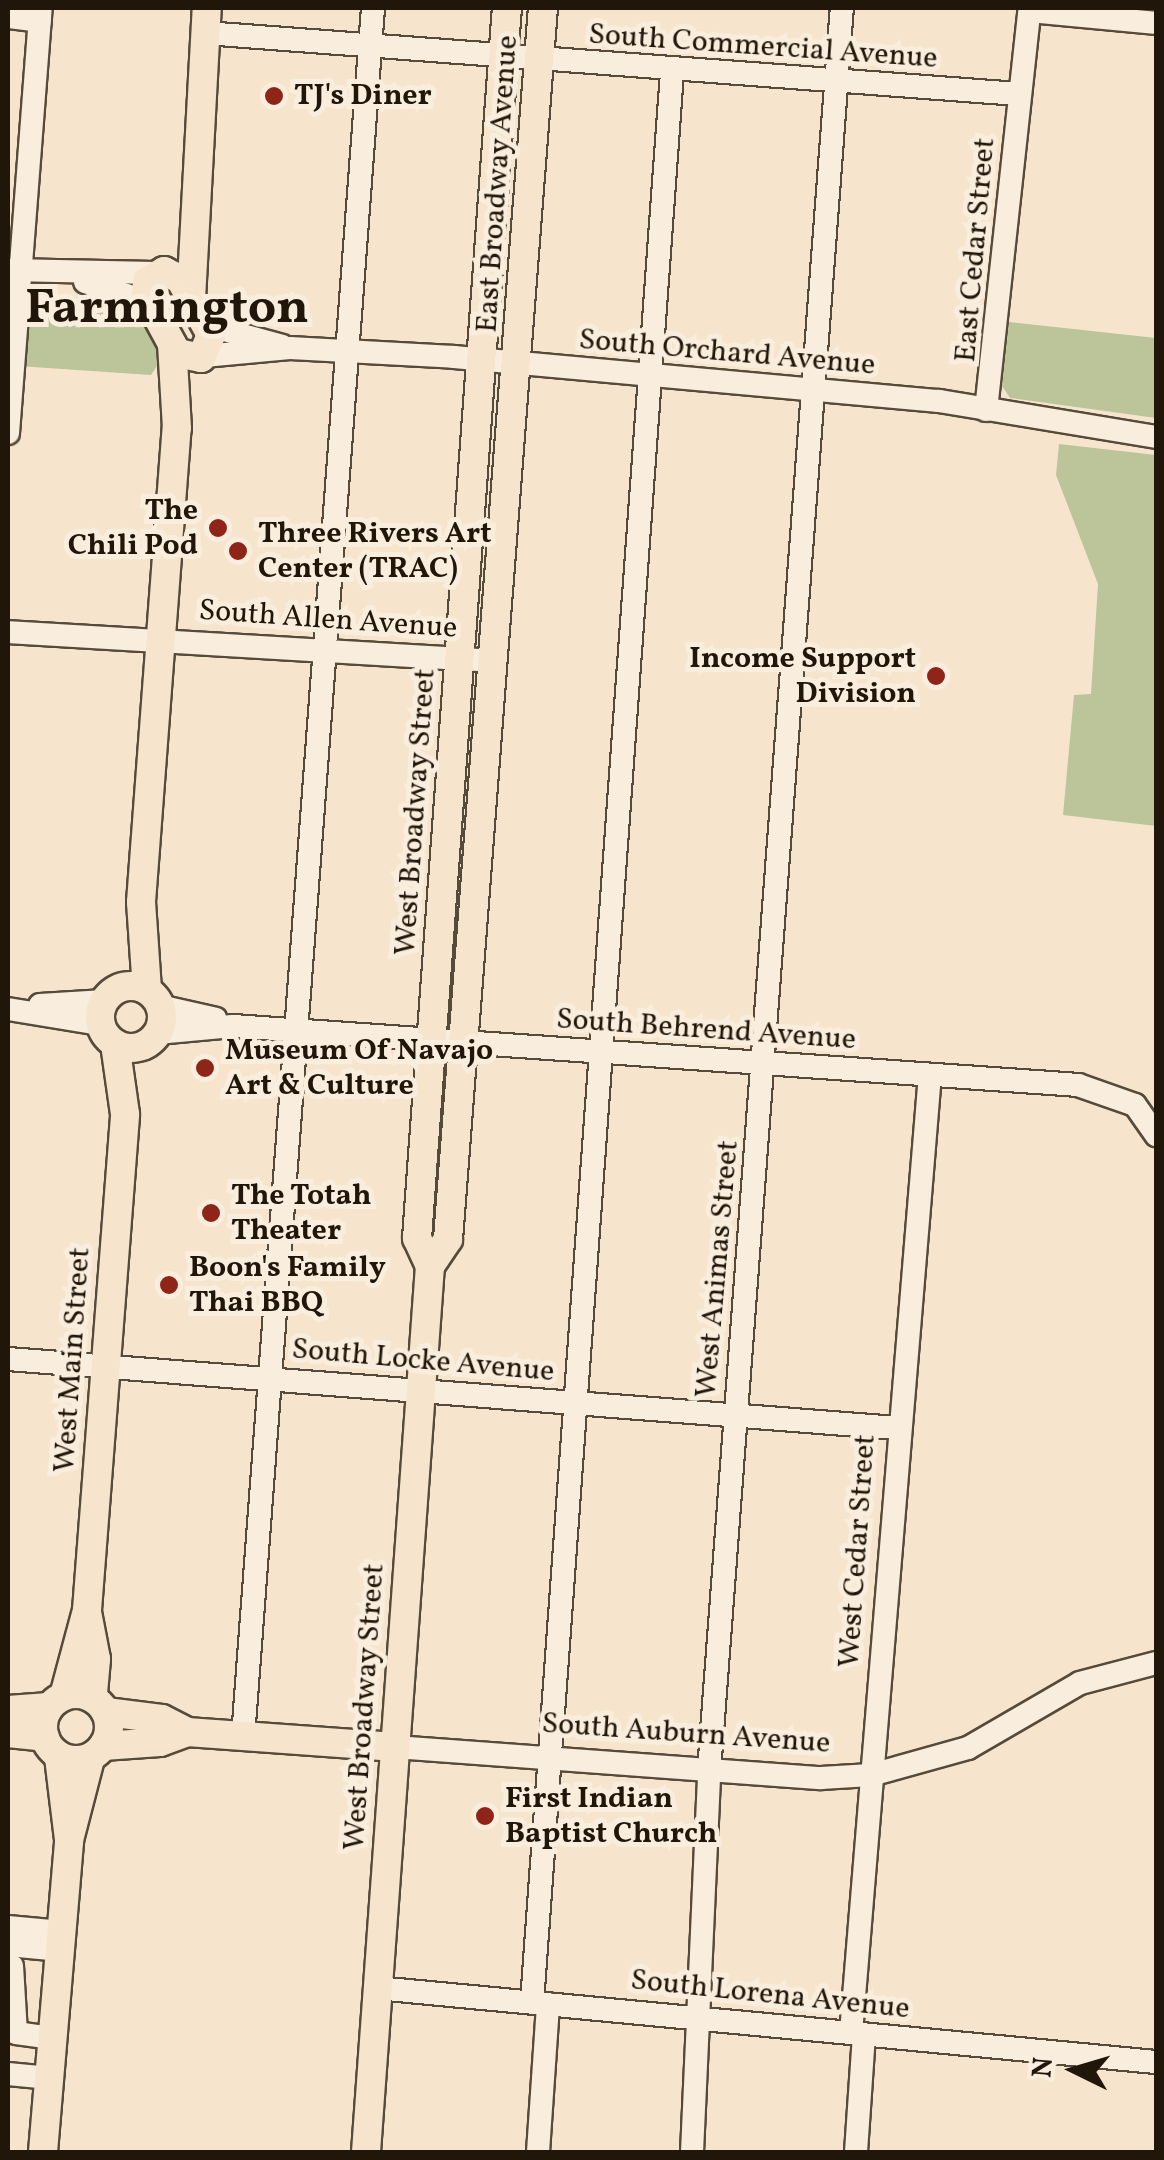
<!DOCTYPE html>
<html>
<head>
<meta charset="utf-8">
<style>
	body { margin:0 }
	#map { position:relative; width:1164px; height:2160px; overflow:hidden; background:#f6e5cc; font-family:Vollkorn,serif }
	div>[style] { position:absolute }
	.green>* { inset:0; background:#bbc599 }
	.roads { filter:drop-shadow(2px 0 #564a3a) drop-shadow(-2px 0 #564a3a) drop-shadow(0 2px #564a3a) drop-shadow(0 -2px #564a3a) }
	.minor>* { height:22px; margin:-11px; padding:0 11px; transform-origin:11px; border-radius:11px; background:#f9eede }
	.major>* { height:28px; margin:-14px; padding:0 14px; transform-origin:14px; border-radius:14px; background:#f6e5cc }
	.major>.ring { margin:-14px; padding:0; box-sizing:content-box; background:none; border:28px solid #f6e5cc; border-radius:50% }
	.dots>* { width:28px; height:28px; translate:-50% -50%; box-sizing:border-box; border:5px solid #f9eede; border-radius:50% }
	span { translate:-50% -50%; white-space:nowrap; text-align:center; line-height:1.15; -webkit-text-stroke:10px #f9eede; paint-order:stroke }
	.street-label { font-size:30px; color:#21160a }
	.poi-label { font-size:30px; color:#21160a; font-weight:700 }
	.left { translate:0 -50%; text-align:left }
	.right { translate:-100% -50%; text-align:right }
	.town-label { font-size:50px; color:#21160a; font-weight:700 }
	.frame { position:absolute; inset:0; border:10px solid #21160a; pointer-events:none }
	.north { position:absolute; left:1024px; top:2020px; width:100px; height:100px; -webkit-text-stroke:8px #f9eede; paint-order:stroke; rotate:275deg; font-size:28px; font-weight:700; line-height:40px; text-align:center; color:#21160a }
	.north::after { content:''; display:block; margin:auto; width:35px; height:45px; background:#21160a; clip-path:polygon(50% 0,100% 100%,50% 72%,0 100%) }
</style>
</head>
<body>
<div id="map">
	<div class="green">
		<i style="clip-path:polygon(24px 290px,137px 306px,159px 336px,157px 366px,151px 375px,18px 366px)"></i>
		<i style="clip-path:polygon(1009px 322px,1156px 338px,1156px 418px,1010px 398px,1002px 386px)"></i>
		<i style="clip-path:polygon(1059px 444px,1156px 455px,1156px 826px,1063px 815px,1074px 695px,1091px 694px,1098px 584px,1056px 475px)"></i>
	</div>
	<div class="roads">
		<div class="minor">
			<i style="left:1030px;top:11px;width:127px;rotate:5.4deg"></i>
			<i style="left:8px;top:17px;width:32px;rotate:7deg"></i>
			<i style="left:205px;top:33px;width:816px;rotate:4.29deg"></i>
			<i style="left:8px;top:270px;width:147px;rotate:1.2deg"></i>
			<i style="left:85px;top:282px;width:67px;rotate:17.4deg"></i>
			<i style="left:206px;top:325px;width:79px;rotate:15.4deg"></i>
			<i style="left:204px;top:356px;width:86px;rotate:-5.3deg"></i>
			<i style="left:290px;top:348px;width:164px;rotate:3.1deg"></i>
			<i style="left:454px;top:357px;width:487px;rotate:5.2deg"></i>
			<i style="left:939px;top:401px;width:220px;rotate:9.4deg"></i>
			<i style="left:986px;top:410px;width:404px;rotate:-83.8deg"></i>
			<i style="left:8px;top:433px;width:426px;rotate:-85.6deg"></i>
			<i style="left:8px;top:632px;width:486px;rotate:3.4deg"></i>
			<i style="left:40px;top:1005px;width:65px;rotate:-3.5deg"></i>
			<i style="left:159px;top:1006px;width:58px;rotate:12.8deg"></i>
			<i style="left:8px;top:1009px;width:94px;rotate:9.2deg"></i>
			<i style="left:157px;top:1033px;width:76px;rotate:-5.3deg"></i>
			<i style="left:233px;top:1026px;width:847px;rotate:3.99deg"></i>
			<i style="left:1078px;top:1085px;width:60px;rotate:19.3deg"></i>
			<i style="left:1135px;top:1105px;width:37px;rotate:55deg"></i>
			<i style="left:8px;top:1359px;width:892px;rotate:4.44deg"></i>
			<i style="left:243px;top:1737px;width:1734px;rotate:-85.7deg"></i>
			<i style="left:395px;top:1747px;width:427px;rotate:4.2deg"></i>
			<i style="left:821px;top:1778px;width:50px;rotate:-3.4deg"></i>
			<i style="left:871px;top:1775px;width:101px;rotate:-15.6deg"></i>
			<i style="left:968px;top:1748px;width:129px;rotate:-30.1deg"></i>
			<i style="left:1080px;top:1683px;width:79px;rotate:-14.7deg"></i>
			<i style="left:8px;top:1927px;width:54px;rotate:5.3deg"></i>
			<i style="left:8px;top:1945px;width:53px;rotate:5.4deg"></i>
			<i style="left:12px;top:1966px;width:67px;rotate:86.6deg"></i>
			<i style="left:16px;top:2033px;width:37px;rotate:8deg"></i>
			<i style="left:377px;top:1988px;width:783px;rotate:5.43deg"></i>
			<i style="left:532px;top:2002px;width:1936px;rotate:-85.85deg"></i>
			<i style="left:851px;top:2033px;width:961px;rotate:-85.29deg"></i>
			<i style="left:8px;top:2074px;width:42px;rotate:5.4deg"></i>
			<i style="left:538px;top:2152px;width:148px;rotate:-86.1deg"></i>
			<i style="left:692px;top:2152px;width:381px;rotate:-87.4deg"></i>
			<i style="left:709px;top:1771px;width:1768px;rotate:-85.69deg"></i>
			<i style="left:856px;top:2152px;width:118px;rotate:-86.1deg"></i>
		</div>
		<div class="major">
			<i style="left:164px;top:271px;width:18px;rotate:27deg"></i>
			<i style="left:180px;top:279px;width:64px;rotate:61deg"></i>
			<i style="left:211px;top:335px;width:25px;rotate:113deg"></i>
			<i style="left:201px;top:358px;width:25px;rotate:-168deg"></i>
			<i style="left:177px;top:353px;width:65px;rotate:-118.5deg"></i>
			<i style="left:146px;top:296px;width:15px;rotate:-86deg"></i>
			<i style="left:147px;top:281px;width:20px;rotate:-30deg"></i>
			<i style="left:191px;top:299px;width:291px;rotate:-86.9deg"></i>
			<i class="ring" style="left:100px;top:986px;width:34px;height:34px"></i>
			<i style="left:147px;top:990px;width:88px;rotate:-93.9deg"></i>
			<i style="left:141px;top:902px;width:475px;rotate:-85.7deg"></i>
			<i style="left:177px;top:428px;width:84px;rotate:-93.4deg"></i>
			<i style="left:430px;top:1266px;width:32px;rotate:-56deg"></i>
			<i style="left:448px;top:1239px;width:1235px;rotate:-85.59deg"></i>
			<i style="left:87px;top:1612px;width:48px;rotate:79.2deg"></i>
			<i style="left:96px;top:1659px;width:38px;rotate:95deg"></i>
			<i class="ring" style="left:43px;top:1694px;width:38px;height:38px"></i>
			<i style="left:64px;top:1696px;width:89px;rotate:-75deg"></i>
			<i style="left:87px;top:1610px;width:497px;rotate:-85.6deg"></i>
			<i style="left:125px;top:1114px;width:71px;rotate:-98.1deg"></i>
			<i style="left:8px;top:1710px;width:41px;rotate:-4.2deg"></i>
			<i style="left:106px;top:1712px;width:56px;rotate:7.1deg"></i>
			<i style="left:162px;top:1719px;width:28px;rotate:27deg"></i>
			<i style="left:187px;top:1732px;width:209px;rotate:4.1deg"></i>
			<i style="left:8px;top:1733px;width:37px;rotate:6deg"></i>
			<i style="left:103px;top:1746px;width:57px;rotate:-4deg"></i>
			<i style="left:160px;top:1742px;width:29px;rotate:-20deg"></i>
			<i style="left:59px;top:1757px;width:84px;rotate:83.1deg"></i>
			<i style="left:43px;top:2152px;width:313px;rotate:-85.2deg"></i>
			<i style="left:69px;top:1840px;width:84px;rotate:-75.5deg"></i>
			<i style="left:366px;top:2152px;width:888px;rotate:-85.87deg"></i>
			<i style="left:430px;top:1266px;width:31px;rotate:-115deg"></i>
			<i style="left:417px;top:1238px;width:1233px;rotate:-85.82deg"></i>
		</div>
	</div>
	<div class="dots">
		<i style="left:274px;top:96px;background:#8f2418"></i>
		<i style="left:218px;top:528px;background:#8f2418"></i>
		<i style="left:238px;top:551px;background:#8f2418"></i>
		<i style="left:936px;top:676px;background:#8f2418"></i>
		<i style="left:205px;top:1068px;background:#8f2418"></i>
		<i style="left:211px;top:1213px;background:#8f2418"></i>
		<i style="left:169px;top:1285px;background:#8f2418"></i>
		<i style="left:485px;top:1816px;background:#8f2418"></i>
	</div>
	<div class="street-label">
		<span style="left:763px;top:47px;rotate:4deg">South Commercial Avenue</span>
		<span style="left:498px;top:184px;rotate:-86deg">East Broadway Avenue</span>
		<span style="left:976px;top:250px;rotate:-85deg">East Cedar Street</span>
		<span style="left:727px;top:353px;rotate:5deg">South Orchard Avenue</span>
		<span style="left:328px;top:620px;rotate:4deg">South Allen Avenue</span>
		<span style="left:416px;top:812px;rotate:-86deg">West Broadway Street</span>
		<span style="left:706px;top:1030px;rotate:4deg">South Behrend Avenue</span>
		<span style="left:718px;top:1269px;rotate:-85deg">West Animas Street</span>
		<span style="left:73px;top:1360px;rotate:-86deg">West Main Street</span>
		<span style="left:423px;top:1361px;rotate:5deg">South Locke Avenue</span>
		<span style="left:858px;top:1551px;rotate:-86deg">West Cedar Street</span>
		<span style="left:365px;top:1707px;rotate:-86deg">West Broadway Street</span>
		<span style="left:686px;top:1734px;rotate:4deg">South Auburn Avenue</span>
		<span style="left:770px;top:1995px;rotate:6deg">South Lorena Avenue</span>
	</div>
	<div class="poi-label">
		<span class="left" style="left:294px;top:96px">TJ's Diner</span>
		<span class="right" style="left:198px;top:528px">The<br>Chili Pod</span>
		<span class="left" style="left:258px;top:551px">Three Rivers Art<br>Center (TRAC)</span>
		<span class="right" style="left:916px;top:676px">Income Support<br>Division</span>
		<span class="left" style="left:225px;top:1068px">Museum Of Navajo<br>Art &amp; Culture</span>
		<span class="left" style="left:231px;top:1213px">The Totah<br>Theater</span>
		<span class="left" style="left:189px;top:1285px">Boon's Family<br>Thai BBQ</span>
		<span class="left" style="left:505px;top:1816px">First Indian<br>Baptist Church</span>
	</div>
	<div class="town-label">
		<span style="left:167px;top:310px">Farmington</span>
	</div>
	<div class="frame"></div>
	<div class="north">N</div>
</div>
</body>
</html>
